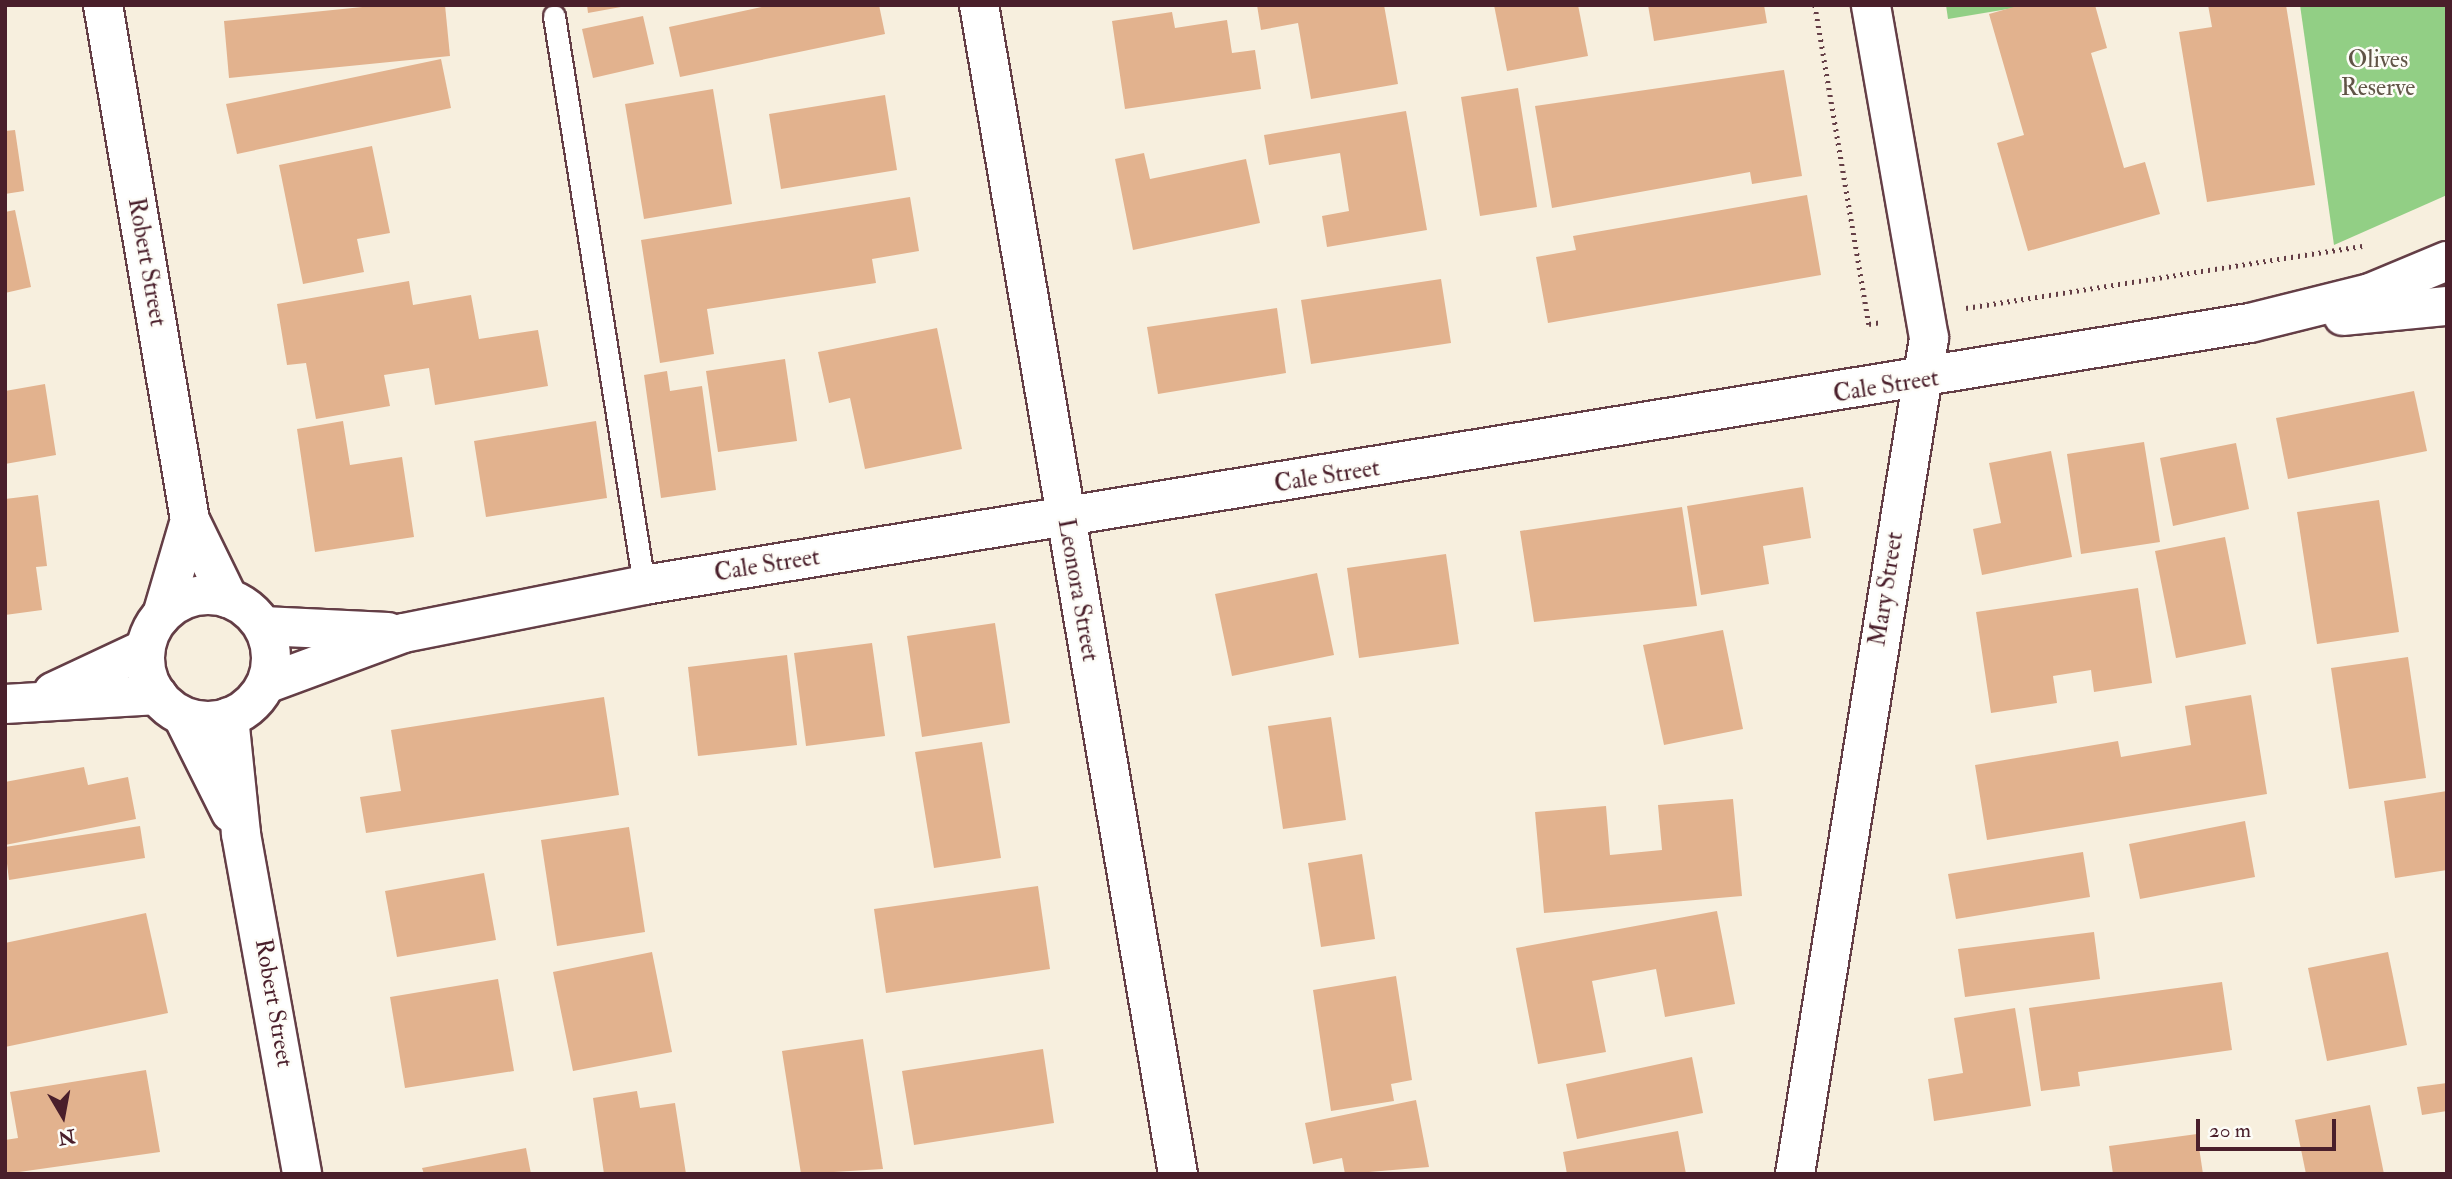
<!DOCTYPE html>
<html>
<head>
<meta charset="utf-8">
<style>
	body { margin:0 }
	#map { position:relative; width:2452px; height:1179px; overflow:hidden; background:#f7efde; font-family:"IM FELL Double Pica",serif }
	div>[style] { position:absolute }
	.green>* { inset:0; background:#92cf85 }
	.building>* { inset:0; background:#e2b28e }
	.path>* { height:4.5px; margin-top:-2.25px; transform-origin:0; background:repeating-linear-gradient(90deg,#643e46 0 2px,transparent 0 7px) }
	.roads { filter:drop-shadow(2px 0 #643e46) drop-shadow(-2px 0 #643e46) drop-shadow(0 2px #643e46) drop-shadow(0 -2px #643e46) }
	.service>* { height:21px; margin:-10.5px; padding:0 10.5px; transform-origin:10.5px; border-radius:10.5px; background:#fff }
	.minor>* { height:38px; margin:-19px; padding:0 19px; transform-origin:19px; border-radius:19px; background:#fff }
	.minor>.ring { margin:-19px; padding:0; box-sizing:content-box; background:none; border:38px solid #fff; border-radius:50% }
	span { translate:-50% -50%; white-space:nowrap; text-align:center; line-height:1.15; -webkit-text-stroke:5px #fdfcf7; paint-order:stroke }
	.park-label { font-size:24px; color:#605446 }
	.street-label { font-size:24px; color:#4a1f2b }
	.frame { position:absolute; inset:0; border:7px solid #4a1f2b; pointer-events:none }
	.north { position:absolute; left:28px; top:1081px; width:70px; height:70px; -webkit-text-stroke:5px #fdfcf7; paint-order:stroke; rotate:170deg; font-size:19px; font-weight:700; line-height:28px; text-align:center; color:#4a1f2b }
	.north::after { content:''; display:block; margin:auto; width:24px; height:32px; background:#4a1f2b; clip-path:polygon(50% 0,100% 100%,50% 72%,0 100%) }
	.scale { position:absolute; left:2196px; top:1119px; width:140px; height:32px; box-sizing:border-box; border:4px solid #4a1f2b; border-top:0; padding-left:9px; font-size:21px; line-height:24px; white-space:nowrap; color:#4a1f2b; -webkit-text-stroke:5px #fdfcf7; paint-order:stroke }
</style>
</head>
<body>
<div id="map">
	<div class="green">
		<i style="clip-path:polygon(1946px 5px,2032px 5px,1948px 19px)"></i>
		<i style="clip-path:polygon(2300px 5px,2447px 5px,2447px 195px,2334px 245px)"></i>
	</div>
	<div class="building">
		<i style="clip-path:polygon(382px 5px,445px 5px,450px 56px,229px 78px,224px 21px)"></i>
		<i style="clip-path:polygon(587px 5px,621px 5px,621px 7px,588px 13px)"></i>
		<i style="clip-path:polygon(771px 5px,879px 5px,885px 34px,680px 77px,669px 27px)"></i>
		<i style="clip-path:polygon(1257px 5px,1384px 5px,1398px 84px,1311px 99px,1298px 23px,1261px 30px)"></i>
		<i style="clip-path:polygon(1494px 5px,1578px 5px,1588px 56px,1507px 71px)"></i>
		<i style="clip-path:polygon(1648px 5px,1764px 5px,1767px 23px,1654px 41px)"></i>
		<i style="clip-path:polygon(2021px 5px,2095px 5px,2107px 48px,2091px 53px,2124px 168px,2145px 162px,2160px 214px,2028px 251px,1997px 143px,2024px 135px,1989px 14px)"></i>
		<i style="clip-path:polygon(2208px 5px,2286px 5px,2315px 185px,2207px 202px,2179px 32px,2212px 27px)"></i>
		<i style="clip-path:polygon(1172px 12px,1175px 28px,1227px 20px,1232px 53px,1255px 50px,1261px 89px,1125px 109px,1112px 21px)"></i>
		<i style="clip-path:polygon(643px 16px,654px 64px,593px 78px,582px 29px)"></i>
		<i style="clip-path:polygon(441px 59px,451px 108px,237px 154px,226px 104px)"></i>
		<i style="clip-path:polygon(1784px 70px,1802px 176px,1752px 184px,1750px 172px,1552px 208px,1535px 106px)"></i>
		<i style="clip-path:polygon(1518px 88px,1537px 207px,1480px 216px,1461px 97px)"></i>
		<i style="clip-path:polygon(713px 89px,732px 204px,644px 219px,625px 104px)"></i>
		<i style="clip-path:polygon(885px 95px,897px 170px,781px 189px,769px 114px)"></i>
		<i style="clip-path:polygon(1406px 111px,1427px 230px,1327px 247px,1322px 216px,1349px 211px,1340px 153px,1269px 165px,1264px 135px)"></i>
		<i style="clip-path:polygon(15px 130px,24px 191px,5px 194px,5px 131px)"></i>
		<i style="clip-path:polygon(372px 146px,390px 233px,357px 239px,364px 272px,303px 284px,279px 165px)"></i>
		<i style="clip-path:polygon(1144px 153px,1150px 179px,1246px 159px,1260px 223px,1133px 250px,1115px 159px)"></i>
		<i style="clip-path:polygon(1807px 195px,1821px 275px,1548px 323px,1536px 257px,1576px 250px,1573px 236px)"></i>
		<i style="clip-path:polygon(910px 197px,919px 251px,872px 259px,876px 283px,707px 309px,714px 354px,660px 363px,641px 240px)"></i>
		<i style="clip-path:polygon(15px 210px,31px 287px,5px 293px,5px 212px)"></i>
		<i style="clip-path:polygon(1441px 279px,1451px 343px,1311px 364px,1301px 300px)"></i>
		<i style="clip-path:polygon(409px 281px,413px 305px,471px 295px,479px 339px,538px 330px,548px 386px,435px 405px,429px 368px,384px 375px,390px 406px,316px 419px,306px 363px,287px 365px,277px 304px)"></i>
		<i style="clip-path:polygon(1277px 308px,1286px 373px,1158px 394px,1147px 327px)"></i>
		<i style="clip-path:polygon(937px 328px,962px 449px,865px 469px,850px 398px,829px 403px,818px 352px)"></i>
		<i style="clip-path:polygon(785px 359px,797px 441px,718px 452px,706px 371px)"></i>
		<i style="clip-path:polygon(667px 371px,670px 391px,702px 386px,716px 490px,661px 498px,644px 375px)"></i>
		<i style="clip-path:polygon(45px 384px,56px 455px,5px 464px,5px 391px)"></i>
		<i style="clip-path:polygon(2414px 391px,2427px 451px,2288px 479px,2276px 418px)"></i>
		<i style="clip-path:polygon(343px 421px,350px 465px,402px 457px,414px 537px,315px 552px,297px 429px)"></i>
		<i style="clip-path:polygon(596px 421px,607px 498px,486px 517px,474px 441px)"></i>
		<i style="clip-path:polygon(2144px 442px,2160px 542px,2081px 554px,2067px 454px)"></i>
		<i style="clip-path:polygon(2236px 443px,2249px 509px,2173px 526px,2160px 458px)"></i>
		<i style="clip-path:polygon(2051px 451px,2072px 557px,1982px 575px,1973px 529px,2001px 523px,1989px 463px)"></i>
		<i style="clip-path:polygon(1803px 487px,1811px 538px,1763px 546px,1769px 584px,1701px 595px,1687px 506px)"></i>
		<i style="clip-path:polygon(38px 495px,47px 566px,36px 567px,42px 610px,5px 615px,5px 499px)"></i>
		<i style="clip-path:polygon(2379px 500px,2399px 632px,2317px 644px,2297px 512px)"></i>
		<i style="clip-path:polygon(1682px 507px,1697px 606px,1534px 622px,1520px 531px)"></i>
		<i style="clip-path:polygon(2225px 537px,2246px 644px,2176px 658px,2155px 551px)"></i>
		<i style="clip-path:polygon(1446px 554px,1459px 644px,1359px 658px,1347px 568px)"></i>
		<i style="clip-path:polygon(1317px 573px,1334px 655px,1232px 676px,1215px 594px)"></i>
		<i style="clip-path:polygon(2138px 588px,2152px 683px,2094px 692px,2091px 670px,2053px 676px,2057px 703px,1991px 713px,1976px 612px)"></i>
		<i style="clip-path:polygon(995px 623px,1010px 723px,922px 737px,907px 636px)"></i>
		<i style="clip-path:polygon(1723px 630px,1743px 729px,1664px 745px,1643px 645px)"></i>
		<i style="clip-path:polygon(872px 643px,885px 736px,806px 746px,794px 653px)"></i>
		<i style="clip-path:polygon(787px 655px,797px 745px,698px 756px,688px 667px)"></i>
		<i style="clip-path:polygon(2408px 657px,2426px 778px,2349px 789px,2331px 668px)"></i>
		<i style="clip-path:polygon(2251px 695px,2267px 794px,1987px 840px,1975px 765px,2118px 741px,2121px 757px,2191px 745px,2185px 706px)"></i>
		<i style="clip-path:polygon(604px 697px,619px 795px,366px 833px,360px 797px,401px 791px,391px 730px)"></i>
		<i style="clip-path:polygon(1331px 717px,1346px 820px,1283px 829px,1268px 726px)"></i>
		<i style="clip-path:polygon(982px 742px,1001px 858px,934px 868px,915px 752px)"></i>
		<i style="clip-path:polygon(84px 767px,88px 785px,128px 777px,136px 819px,5px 845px,5px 782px)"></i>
		<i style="clip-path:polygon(2447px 791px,2447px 870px,2395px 878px,2384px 801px)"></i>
		<i style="clip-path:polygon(1733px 799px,1742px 896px,1544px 913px,1535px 812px,1606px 806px,1610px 855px,1662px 850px,1658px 805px)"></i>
		<i style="clip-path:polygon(2245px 821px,2255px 877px,2140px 899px,2129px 844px)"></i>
		<i style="clip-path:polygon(140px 826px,145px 858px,9px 880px,5px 847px)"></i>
		<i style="clip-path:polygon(629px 827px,645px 932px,557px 946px,541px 840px)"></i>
		<i style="clip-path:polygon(2083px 852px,2090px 897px,1956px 919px,1948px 874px)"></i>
		<i style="clip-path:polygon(1362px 854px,1375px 939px,1321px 947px,1308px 863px)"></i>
		<i style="clip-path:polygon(484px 873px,496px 940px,397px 957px,385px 891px)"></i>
		<i style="clip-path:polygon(1038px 886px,1050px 969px,886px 993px,874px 909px)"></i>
		<i style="clip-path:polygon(1717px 911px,1735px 1004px,1665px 1017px,1656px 969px,1592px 981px,1606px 1052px,1538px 1064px,1516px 948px)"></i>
		<i style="clip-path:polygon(146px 913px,168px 1013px,5px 1047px,5px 943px)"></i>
		<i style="clip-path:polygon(2094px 932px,2100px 979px,1965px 997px,1958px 949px)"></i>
		<i style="clip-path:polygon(652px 952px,672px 1052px,573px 1071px,553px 972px)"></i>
		<i style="clip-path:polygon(2388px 952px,2407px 1045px,2327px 1061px,2308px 968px)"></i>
		<i style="clip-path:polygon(1396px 976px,1412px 1080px,1391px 1084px,1394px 1101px,1331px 1111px,1313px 990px)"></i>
		<i style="clip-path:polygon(498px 979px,514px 1071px,405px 1088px,390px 997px)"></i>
		<i style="clip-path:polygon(2222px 982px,2232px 1050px,2078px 1072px,2080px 1086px,2041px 1091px,2029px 1008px)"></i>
		<i style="clip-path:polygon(2015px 1008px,2031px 1106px,1934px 1121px,1928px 1079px,1963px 1073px,1954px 1018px)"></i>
		<i style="clip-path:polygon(863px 1039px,883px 1169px,801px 1174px,782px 1051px)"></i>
		<i style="clip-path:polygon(1043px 1049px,1054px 1123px,914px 1145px,902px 1071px)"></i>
		<i style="clip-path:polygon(1692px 1057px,1703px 1113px,1577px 1139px,1566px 1084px)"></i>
		<i style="clip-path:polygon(146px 1070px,160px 1152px,5px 1174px,5px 1140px,18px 1138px,10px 1092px)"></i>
		<i style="clip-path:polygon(2447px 1083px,2447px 1111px,2422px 1115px,2417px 1087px)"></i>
		<i style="clip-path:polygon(637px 1091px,640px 1108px,675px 1103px,686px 1174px,604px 1174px,593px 1098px)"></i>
		<i style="clip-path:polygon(1416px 1100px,1429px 1167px,1345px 1174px,1342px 1158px,1313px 1164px,1305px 1123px)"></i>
		<i style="clip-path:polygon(2370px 1105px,2384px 1174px,2306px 1174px,2295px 1120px)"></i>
		<i style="clip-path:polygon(1678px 1131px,1686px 1174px,1567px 1174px,1563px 1152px)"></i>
		<i style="clip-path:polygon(2197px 1134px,2203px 1174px,2113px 1174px,2109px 1146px)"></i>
		<i style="clip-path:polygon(526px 1148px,531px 1174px,424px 1174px,422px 1168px)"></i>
	</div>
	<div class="path">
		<i style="left:1815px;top:5px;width:324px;rotate:80.4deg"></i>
		<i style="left:1869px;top:324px;width:12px;rotate:-9deg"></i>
		<i style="left:1966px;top:308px;width:401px;rotate:-8.9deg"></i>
	</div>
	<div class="roads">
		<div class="service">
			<i style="left:554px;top:16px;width:576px;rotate:81.01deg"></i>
		</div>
		<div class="minor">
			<i style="left:103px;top:5px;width:522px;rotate:80.41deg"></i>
			<i style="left:190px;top:520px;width:87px;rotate:64deg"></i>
			<i style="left:979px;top:5px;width:1186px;rotate:80.34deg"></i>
			<i style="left:2343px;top:316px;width:104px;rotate:-5.5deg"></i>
			<i class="ring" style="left:145px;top:595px;width:88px;height:88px"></i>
			<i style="left:162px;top:615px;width:99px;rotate:-73.6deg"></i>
			<i style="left:263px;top:626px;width:125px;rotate:2.7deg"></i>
			<i style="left:266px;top:684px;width:147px;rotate:-20.3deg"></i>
			<i style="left:404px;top:633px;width:245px;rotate:-11.3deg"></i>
			<i style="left:644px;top:585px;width:1627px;rotate:-9.27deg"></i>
			<i style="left:2250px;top:323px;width:124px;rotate:-14deg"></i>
			<i style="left:2370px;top:293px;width:83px;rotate:-22.6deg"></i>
			<i style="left:53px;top:692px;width:102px;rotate:-25.1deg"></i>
			<i style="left:5px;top:704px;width:153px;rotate:-3.4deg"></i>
			<i style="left:183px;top:717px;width:107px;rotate:63.4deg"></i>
			<i style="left:229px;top:717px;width:118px;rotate:84.1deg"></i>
			<i style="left:241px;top:834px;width:345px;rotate:79.8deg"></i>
			<i style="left:1795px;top:1174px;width:847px;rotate:-80.89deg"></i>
			<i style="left:1929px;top:338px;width:338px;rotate:-99.9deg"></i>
		</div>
	</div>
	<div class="park-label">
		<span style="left:2378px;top:74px">Olives<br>Reserve</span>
	</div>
	<div class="street-label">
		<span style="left:147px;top:262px;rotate:80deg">Robert Street</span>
		<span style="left:1886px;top:386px;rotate:-9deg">Cale Street</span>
		<span style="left:1327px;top:476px;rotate:-9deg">Cale Street</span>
		<span style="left:767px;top:565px;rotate:-9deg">Cale Street</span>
		<span style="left:1886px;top:589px;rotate:-81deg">Mary Street</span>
		<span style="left:1078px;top:590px;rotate:80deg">Leonora Street</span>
		<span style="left:274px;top:1003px;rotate:80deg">Robert Street</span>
	</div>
	<div class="frame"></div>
	<div class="north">N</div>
	<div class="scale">20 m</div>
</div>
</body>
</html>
